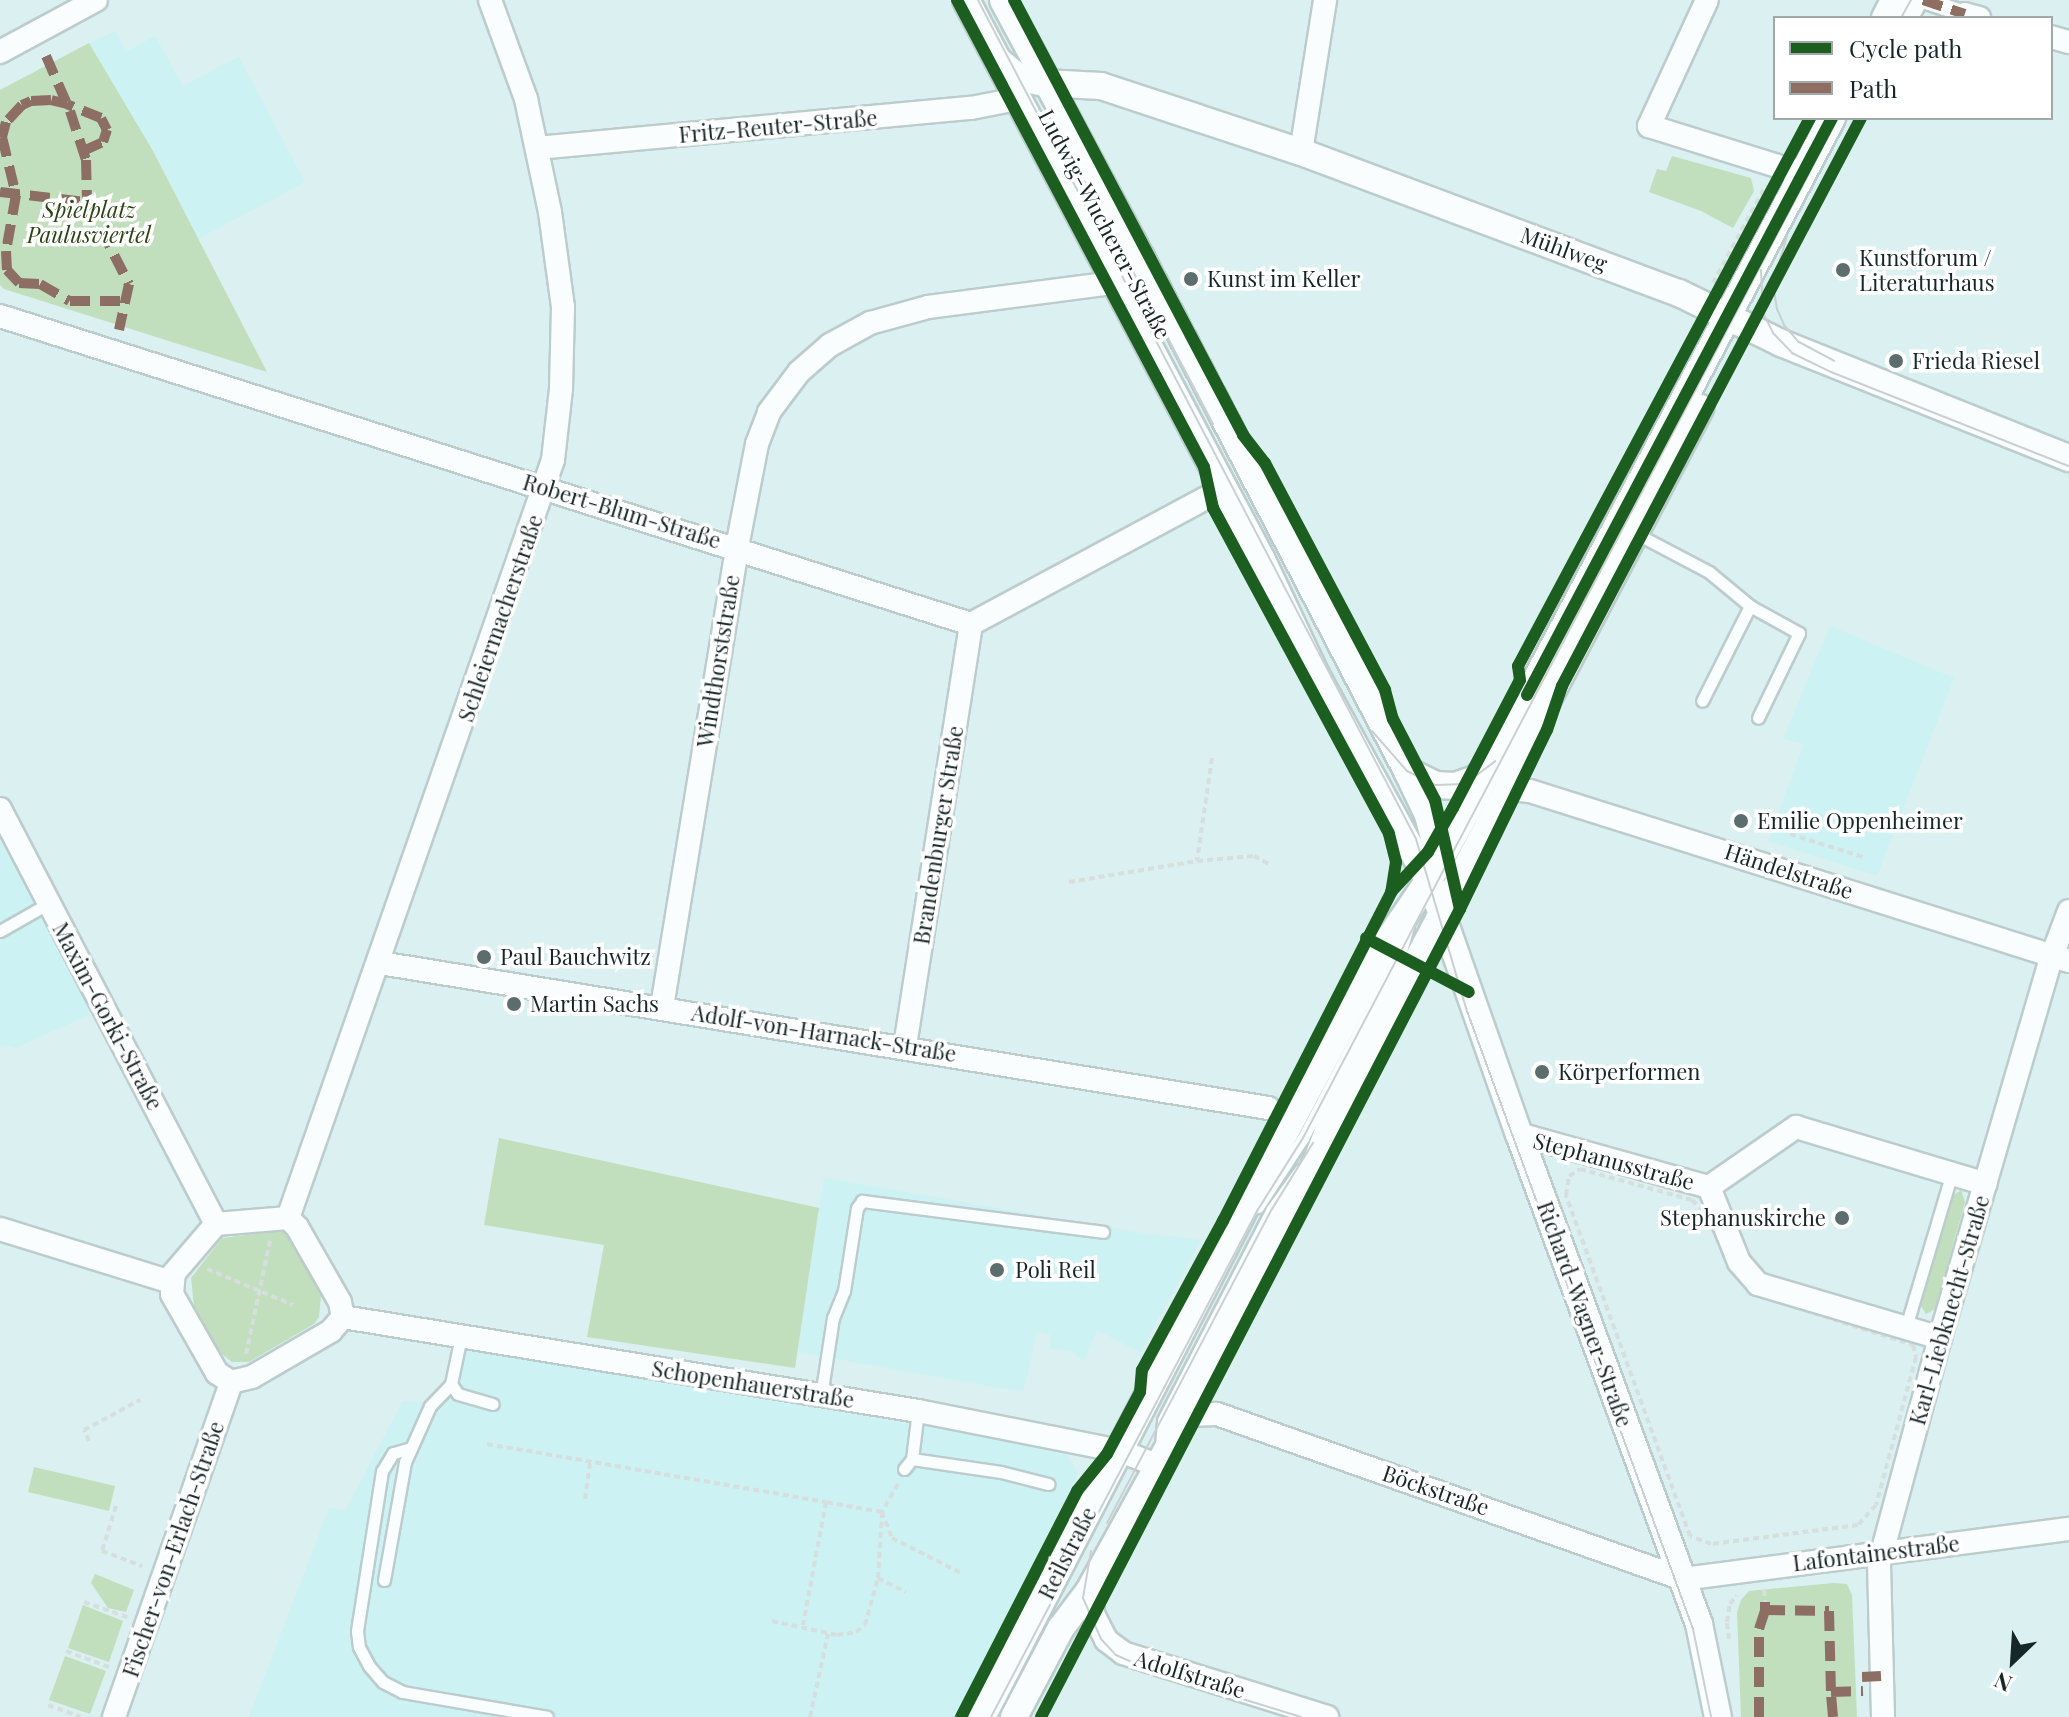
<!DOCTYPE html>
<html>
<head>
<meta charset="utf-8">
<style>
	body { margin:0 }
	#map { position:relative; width:2069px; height:1717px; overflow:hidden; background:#daf0f1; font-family:"Playfair Display",serif }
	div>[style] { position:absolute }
	.built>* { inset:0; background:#ccf2f3 }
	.green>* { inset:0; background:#c1dfbd }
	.path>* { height:4px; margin-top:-2px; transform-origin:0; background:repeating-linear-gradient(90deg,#d7dede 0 6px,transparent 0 10px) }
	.roads { filter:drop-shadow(2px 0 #bccccd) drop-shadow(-2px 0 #bccccd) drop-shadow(0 2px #bccccd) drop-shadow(0 -2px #bccccd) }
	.service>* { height:11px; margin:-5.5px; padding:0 5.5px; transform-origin:5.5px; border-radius:5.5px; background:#f9fdfd }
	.pedestrian>* { height:16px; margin:-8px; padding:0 8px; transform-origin:8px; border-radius:8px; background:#f9fdfd }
	.minor>* { height:22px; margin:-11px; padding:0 11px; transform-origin:11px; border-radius:11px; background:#f9fdfd }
	.tertiary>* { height:26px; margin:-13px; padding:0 13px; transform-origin:13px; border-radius:13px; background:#f9fdfd }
	.tram>* { height:2px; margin:-1px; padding:0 1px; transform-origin:1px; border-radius:1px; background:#cad0d0 }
	.quiet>* { height:10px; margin-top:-5px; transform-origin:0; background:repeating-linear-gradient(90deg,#8d6e63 0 20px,transparent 0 30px) }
	.cycleway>* { height:12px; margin:-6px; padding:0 6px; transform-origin:6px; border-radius:6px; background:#1b5e20 }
	.dots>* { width:22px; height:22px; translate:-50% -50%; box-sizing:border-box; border:4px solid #fff; border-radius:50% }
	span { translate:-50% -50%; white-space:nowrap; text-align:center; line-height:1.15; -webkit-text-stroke:7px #fff; paint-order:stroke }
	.street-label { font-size:22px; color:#172626 }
	.park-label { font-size:22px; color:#2a4513; font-style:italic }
	.poi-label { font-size:22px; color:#172626 }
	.left { translate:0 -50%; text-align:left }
	.right { translate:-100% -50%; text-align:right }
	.legend { position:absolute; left:1773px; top:16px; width:280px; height:104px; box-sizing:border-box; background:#fff; border:2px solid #a2a8a8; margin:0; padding:10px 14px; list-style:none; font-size:24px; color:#172626 }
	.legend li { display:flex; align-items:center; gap:16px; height:40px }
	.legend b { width:40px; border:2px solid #a2a8a8 }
	.north { position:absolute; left:1973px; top:1621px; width:80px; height:80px; -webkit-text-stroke:6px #fff; paint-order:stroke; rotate:205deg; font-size:22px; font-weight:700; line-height:32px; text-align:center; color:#172626 }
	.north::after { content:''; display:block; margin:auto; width:28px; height:36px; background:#172626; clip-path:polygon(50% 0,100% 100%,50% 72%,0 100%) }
</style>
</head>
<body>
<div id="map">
	<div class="built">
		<i style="clip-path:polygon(116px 31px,126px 52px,155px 36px,183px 86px,239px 57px,305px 182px,198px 239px,153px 151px,89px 43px)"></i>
		<i style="clip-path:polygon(1830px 626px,1954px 678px,1877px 876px,1768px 841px,1804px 744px,1783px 739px)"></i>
		<i style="clip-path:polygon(0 841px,92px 1013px,16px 1048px,0 1045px)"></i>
		<i style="clip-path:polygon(824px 1178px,1147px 1234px,1201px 1240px,1140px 1352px,1097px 1330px,1084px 1361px,1071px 1351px,1050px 1349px,1051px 1335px,1037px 1332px,1023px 1392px,797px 1352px)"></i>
		<i style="clip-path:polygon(454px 1348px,1065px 1450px,1078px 1474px,955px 1717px,249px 1717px,329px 1508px,345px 1511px,403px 1401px,429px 1402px,448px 1379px)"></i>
	</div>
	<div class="green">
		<i style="clip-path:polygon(89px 43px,153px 151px,267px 372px,4px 289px,0 285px,0 90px)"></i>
		<i style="clip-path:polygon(1672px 156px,1751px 178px,1754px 191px,1733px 228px,1701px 211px,1649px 192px,1657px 169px,1666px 171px)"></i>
		<i style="clip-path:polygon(499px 1138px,819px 1208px,795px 1368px,587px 1337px,604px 1245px,484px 1225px)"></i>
		<i style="clip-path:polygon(1961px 1190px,1965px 1202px,1935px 1309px,1926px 1314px,1921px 1306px,1951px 1197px)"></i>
		<i style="clip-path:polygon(287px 1230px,321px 1296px,319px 1317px,314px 1324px,249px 1362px,232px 1362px,218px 1351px,194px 1306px,191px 1278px,222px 1238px)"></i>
		<i style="clip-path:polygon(34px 1467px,115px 1486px,109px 1511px,28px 1492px)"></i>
		<i style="clip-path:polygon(95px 1574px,134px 1590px,126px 1612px,108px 1608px,91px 1583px)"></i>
		<i style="clip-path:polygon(1834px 1583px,1847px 1584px,1852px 1595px,1857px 1717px,1741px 1717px,1737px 1612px,1741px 1600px,1749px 1591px)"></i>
		<i style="clip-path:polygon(83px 1605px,123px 1621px,109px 1662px,68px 1648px)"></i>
		<i style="clip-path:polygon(65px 1656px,106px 1671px,90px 1714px,49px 1700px)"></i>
	</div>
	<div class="path">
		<i style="left:1713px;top:283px;width:111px;rotate:-61.6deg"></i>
		<i style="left:1212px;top:758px;width:104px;rotate:98.3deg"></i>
		<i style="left:1197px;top:861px;width:57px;rotate:-5deg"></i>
		<i style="left:1254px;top:856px;width:19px;rotate:28deg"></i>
		<i style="left:1790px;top:834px;width:77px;rotate:17.5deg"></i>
		<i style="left:1069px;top:882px;width:130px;rotate:-9.3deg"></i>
		<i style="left:1580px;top:1169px;width:116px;rotate:15.5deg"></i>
		<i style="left:1692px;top:1200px;width:14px;rotate:45deg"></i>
		<i style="left:1702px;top:1210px;width:67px;rotate:62.3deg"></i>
		<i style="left:1733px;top:1269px;width:35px;rotate:47deg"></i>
		<i style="left:1757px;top:1295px;width:164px;rotate:17.8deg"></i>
		<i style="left:1913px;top:1345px;width:12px;rotate:76deg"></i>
		<i style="left:1916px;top:1357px;width:153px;rotate:105.1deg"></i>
		<i style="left:1876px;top:1505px;width:27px;rotate:132deg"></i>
		<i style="left:1858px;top:1525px;width:148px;rotate:172.6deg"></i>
		<i style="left:1711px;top:1544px;width:22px;rotate:-159deg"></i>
		<i style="left:1690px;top:1536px;width:363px;rotate:-110deg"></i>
		<i style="left:1566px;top:1195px;width:19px;rotate:-81deg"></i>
		<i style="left:1569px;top:1176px;width:13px;rotate:-32deg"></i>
		<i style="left:207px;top:1269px;width:93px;rotate:22.7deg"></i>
		<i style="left:246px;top:1354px;width:116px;rotate:-78deg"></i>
		<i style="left:89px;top:1441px;width:12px;rotate:-114deg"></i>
		<i style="left:84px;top:1430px;width:64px;rotate:-28.2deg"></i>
		<i style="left:487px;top:1444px;width:344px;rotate:9.7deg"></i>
		<i style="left:898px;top:1484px;width:32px;rotate:120deg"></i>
		<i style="left:882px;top:1512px;width:28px;rotate:69deg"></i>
		<i style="left:892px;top:1538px;width:77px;rotate:26.9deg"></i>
		<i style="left:585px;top:1499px;width:37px;rotate:-82deg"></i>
		<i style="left:116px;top:1506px;width:47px;rotate:107.3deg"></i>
		<i style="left:102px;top:1551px;width:43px;rotate:20.6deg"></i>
		<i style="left:878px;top:1578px;width:31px;rotate:27deg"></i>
		<i style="left:1764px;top:1590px;width:12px;rotate:85deg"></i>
		<i style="left:84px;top:1602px;width:46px;rotate:19.2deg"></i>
		<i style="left:772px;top:1621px;width:66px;rotate:12.2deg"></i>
		<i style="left:837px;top:1635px;width:19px;rotate:-9deg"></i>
		<i style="left:856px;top:1632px;width:11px;rotate:-38deg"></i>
		<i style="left:865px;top:1625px;width:49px;rotate:-74.5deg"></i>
		<i style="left:878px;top:1578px;width:66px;rotate:-86.5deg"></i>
		<i style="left:882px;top:1512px;width:57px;rotate:-169.9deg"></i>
		<i style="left:826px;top:1502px;width:125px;rotate:100.6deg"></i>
		<i style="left:1729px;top:1639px;width:17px;rotate:-97deg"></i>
		<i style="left:1727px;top:1622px;width:18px;rotate:-81deg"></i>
		<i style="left:1730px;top:1604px;width:11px;rotate:-52deg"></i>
		<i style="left:66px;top:1651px;width:46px;rotate:20.4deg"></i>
		<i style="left:48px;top:1705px;width:35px;rotate:20deg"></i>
		<i style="left:810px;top:1717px;width:85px;rotate:-77.8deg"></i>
	</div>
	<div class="roads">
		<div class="service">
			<i style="left:1635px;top:533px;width:84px;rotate:27.8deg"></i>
			<i style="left:1709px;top:572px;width:53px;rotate:39.7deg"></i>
			<i style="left:1750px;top:606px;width:106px;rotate:116.8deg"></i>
			<i style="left:1750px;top:606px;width:56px;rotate:28.9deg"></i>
			<i style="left:1799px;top:633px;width:94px;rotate:115.8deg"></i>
			<i style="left:0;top:931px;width:56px;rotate:-29.7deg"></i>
			<i style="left:1258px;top:1207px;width:82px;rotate:-56.9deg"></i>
			<i style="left:1303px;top:1138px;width:211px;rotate:-62.3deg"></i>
			<i style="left:1401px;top:951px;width:25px;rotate:-74deg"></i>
			<i style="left:1906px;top:1327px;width:161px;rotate:-73.4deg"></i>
			<i style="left:451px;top:1384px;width:12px;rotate:55deg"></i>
			<i style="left:458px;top:1394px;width:36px;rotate:16deg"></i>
			<i style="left:821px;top:1396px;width:79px;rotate:-81.3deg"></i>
			<i style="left:833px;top:1318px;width:29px;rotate:-68deg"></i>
			<i style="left:844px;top:1291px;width:84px;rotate:-81.1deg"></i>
			<i style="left:857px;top:1208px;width:9px;rotate:-54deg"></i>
			<i style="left:862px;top:1201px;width:243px;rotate:7.3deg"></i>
			<i style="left:1161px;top:1445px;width:25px;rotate:-85deg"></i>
			<i style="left:1163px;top:1420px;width:237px;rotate:-62.7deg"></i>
			<i style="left:1272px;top:1209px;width:48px;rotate:-54.3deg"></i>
			<i style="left:411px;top:1448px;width:19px;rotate:164deg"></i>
			<i style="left:393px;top:1453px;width:21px;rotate:121deg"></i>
			<i style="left:382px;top:1471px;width:162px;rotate:98.9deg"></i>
			<i style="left:357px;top:1631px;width:16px;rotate:83deg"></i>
			<i style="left:359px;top:1647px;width:21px;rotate:62deg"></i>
			<i style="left:369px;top:1666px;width:21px;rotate:49deg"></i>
			<i style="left:383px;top:1682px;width:22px;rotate:27deg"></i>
			<i style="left:403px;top:1692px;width:146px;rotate:9.8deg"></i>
			<i style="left:912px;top:1459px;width:90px;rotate:8.3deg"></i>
			<i style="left:1001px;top:1472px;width:49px;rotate:14.3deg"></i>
			<i style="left:904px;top:1469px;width:13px;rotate:-51deg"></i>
			<i style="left:912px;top:1459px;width:48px;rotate:-82.9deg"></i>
			<i style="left:384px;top:1580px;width:120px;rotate:-79.9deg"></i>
			<i style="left:405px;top:1462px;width:61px;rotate:-65.9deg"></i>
			<i style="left:430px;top:1406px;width:30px;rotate:-46deg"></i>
			<i style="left:451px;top:1384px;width:49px;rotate:-78.2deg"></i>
		</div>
		<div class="pedestrian">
			<i style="left:1923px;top:0;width:44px;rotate:18.4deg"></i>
		</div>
		<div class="minor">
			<i style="left:1707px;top:0;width:139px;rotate:114.7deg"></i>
			<i style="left:1649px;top:126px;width:161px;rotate:17.3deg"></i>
			<i style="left:1965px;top:14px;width:15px;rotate:16deg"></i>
			<i style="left:2051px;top:37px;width:19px;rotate:16deg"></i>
			<i style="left:0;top:52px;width:109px;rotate:-28.4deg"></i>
			<i style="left:537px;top:148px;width:436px;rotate:-5.3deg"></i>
			<i style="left:971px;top:108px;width:47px;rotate:-11.1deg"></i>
			<i style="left:1301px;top:152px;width:154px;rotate:-81deg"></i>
			<i style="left:0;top:316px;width:1019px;rotate:17.6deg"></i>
			<i style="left:971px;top:624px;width:286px;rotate:-28.2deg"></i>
			<i style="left:1508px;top:789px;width:22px;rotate:5deg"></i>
			<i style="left:1530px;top:791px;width:565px;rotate:17.51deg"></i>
			<i style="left:0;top:809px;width:468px;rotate:62.5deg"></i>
			<i style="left:380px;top:963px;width:900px;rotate:9.27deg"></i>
			<i style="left:662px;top:1007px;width:466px;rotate:-80.7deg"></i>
			<i style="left:737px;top:547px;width:105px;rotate:-79deg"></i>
			<i style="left:757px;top:444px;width:34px;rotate:-69deg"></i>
			<i style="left:769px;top:412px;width:50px;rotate:-53.1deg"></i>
			<i style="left:799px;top:372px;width:41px;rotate:-41.1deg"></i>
			<i style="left:830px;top:345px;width:46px;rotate:-28.8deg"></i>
			<i style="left:870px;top:323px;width:60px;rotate:-15.4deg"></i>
			<i style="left:928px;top:307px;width:187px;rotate:-7.4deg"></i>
			<i style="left:905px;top:1046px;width:427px;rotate:-81.1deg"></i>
			<i style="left:1519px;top:1134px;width:197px;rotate:15.6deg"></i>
			<i style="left:1709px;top:1187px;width:106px;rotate:-34.6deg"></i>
			<i style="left:1796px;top:1127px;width:198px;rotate:16.7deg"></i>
			<i style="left:1709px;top:1187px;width:81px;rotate:68.2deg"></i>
			<i style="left:1739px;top:1262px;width:29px;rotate:49deg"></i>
			<i style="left:1758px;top:1284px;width:190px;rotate:16.5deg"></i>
			<i style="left:288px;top:1218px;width:803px;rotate:-70.73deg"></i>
			<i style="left:553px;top:460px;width:71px;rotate:-83.6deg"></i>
			<i style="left:561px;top:389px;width:82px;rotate:-88.6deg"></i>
			<i style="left:563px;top:307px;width:96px;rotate:-97.8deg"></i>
			<i style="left:550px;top:212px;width:116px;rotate:-102deg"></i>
			<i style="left:526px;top:99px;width:105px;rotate:-110deg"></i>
			<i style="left:288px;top:1218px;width:13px;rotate:45deg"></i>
			<i style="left:297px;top:1227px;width:86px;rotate:60.2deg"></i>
			<i style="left:340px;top:1302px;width:15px;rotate:79deg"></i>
			<i style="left:343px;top:1317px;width:18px;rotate:131deg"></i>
			<i style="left:331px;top:1331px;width:91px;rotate:149.8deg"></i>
			<i style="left:252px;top:1377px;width:22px;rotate:167deg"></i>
			<i style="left:231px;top:1382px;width:17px;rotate:-147deg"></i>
			<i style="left:217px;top:1373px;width:91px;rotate:-119.7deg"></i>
			<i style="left:172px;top:1294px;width:21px;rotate:-85deg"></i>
			<i style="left:174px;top:1273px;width:65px;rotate:-49.4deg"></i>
			<i style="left:216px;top:1224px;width:72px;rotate:-4.8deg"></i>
			<i style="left:0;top:1229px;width:179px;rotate:17.2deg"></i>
			<i style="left:343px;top:1317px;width:583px;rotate:9.28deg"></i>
			<i style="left:918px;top:1411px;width:206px;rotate:11.2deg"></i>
			<i style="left:1120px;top:1451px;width:42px;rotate:21deg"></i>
			<i style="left:1186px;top:1415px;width:31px;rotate:-2deg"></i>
			<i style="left:1217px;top:1414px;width:494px;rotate:19.5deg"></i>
			<i style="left:1683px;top:1579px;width:389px;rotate:-7.4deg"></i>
			<i style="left:1089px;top:1591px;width:25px;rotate:79deg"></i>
			<i style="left:1094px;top:1616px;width:27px;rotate:63deg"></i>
			<i style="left:1106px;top:1640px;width:21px;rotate:37deg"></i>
			<i style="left:1123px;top:1653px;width:214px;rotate:17.4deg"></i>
			<i style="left:114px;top:1717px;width:355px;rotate:-70.7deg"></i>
			<i style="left:1883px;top:1717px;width:153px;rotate:-91.5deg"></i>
			<i style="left:1879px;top:1564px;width:234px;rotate:-74.9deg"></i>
			<i style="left:1940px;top:1338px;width:398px;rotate:-73.7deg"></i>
			<i style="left:2052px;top:956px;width:48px;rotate:-69.3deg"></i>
		</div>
		<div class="tertiary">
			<i style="left:966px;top:0;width:633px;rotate:62.14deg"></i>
			<i style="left:1262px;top:560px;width:127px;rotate:64.8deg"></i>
			<i style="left:1316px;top:675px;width:244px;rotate:61.3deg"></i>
			<i style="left:1433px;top:889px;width:260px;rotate:70.7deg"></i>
			<i style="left:1519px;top:1134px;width:522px;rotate:69.83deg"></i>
			<i style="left:1699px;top:1624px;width:95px;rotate:78.5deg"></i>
			<i style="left:1003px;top:0;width:275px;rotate:61.8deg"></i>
			<i style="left:1133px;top:242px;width:596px;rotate:62.62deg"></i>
			<i style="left:1407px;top:771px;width:49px;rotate:64.5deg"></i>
			<i style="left:1428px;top:815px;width:52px;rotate:75.4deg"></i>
			<i style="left:1885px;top:18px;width:20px;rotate:-63deg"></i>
			<i style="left:1904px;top:18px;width:21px;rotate:-61deg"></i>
			<i style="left:1000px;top:62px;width:23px;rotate:40deg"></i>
			<i style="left:1018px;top:77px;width:28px;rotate:13deg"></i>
			<i style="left:1045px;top:83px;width:56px;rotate:3.1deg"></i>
			<i style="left:1101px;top:86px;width:211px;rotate:18.3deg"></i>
			<i style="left:1301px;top:152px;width:403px;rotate:20.5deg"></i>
			<i style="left:1679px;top:293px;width:114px;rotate:26.1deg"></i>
			<i style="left:1781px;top:343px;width:310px;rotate:21.8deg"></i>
			<i style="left:1407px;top:771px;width:32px;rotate:26deg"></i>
			<i style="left:1436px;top:785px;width:19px;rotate:3deg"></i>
			<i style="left:1455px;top:786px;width:21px;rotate:-19deg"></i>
			<i style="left:1475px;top:779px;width:19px;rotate:-39deg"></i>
			<i style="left:982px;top:1717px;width:582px;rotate:-62.69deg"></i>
			<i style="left:1249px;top:1200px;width:295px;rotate:-61.9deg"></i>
			<i style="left:1388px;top:940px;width:73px;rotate:-55.7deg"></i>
			<i style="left:1429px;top:880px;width:85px;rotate:-61.3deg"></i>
			<i style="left:1470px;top:805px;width:777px;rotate:-62.21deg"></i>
			<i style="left:1014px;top:1717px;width:101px;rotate:-62.2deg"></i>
			<i style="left:1061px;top:1628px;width:46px;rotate:-52.9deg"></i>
			<i style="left:1089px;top:1591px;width:201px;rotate:-61.1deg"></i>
			<i style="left:1186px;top:1415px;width:281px;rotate:-62.7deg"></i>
			<i style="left:1315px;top:1165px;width:44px;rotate:-68.7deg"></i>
			<i style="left:1331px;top:1124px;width:390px;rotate:-62.2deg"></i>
			<i style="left:1513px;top:779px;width:83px;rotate:-66.5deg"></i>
			<i style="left:1546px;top:703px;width:333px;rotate:-62.4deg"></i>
		</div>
	</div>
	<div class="tram">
		<i style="left:978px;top:0;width:946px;rotate:62.43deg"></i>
		<i style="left:1416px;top:839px;width:179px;rotate:73.5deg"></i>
		<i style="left:1467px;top:1011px;width:658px;rotate:69.91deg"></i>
		<i style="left:1693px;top:1629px;width:90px;rotate:78.4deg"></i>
		<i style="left:1901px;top:18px;width:21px;rotate:-61deg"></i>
		<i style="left:1107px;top:222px;width:228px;rotate:62.3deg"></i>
		<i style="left:1787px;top:236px;width:50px;rotate:106.3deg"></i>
		<i style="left:1773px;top:284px;width:25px;rotate:81deg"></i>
		<i style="left:1777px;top:309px;width:17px;rotate:66deg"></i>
		<i style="left:1784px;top:325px;width:23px;rotate:49deg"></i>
		<i style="left:1799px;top:342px;width:40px;rotate:28deg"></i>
		<i style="left:1761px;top:270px;width:43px;rotate:87.3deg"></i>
		<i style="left:1763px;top:313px;width:22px;rotate:63deg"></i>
		<i style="left:1773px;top:333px;width:28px;rotate:46deg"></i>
		<i style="left:1792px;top:353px;width:43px;rotate:26deg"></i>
		<i style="left:1831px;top:372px;width:256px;rotate:21.6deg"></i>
		<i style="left:1372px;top:731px;width:53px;rotate:48.8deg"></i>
		<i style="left:1407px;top:771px;width:32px;rotate:26deg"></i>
		<i style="left:1436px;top:785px;width:29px;rotate:-2deg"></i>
		<i style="left:1465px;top:784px;width:38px;rotate:-37deg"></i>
		<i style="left:1107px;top:1523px;width:355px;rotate:-62.3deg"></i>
		<i style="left:1272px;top:1209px;width:78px;rotate:-58.2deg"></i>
		<i style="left:1091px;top:1551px;width:48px;rotate:99.7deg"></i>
		<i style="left:1083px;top:1598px;width:45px;rotate:66.3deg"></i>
		<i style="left:1101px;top:1639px;width:22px;rotate:47deg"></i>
		<i style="left:1116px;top:1655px;width:36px;rotate:24deg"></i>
		<i style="left:1149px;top:1670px;width:159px;rotate:17.2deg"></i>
		<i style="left:991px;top:1717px;width:572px;rotate:-62.27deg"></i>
		<i style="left:1257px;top:1211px;width:86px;rotate:-57.8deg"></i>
		<i style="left:1303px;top:1138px;width:1152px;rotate:-62.32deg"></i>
	</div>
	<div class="quiet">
		<i style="left:1923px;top:0;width:44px;rotate:18.4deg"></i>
		<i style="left:46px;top:56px;width:60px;rotate:66.4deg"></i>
		<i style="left:70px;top:111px;width:52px;rotate:71.9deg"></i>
		<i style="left:86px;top:160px;width:42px;rotate:88.6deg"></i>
		<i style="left:87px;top:202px;width:92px;rotate:62.9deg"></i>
		<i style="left:129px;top:284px;width:47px;rotate:102.3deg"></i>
		<i style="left:83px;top:151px;width:22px;rotate:-24deg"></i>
		<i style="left:103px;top:142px;width:13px;rotate:-72deg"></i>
		<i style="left:107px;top:130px;width:13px;rotate:-117deg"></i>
		<i style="left:101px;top:118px;width:37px;rotate:-158deg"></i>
		<i style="left:67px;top:104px;width:16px;rotate:-166deg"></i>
		<i style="left:51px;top:100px;width:20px;rotate:177deg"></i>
		<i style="left:31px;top:101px;width:10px;rotate:156deg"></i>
		<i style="left:22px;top:105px;width:23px;rotate:133deg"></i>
		<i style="left:6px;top:122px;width:16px;rotate:105deg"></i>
		<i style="left:2px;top:137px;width:60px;rotate:76.4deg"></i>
		<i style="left:16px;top:195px;width:57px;rotate:100.1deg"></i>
		<i style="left:6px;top:251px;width:19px;rotate:87deg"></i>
		<i style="left:7px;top:270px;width:18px;rotate:47deg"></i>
		<i style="left:19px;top:283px;width:21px;rotate:3deg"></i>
		<i style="left:40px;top:284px;width:34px;rotate:30deg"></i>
		<i style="left:70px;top:301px;width:55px"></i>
		<i style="left:0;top:192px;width:88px;rotate:6.6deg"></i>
		<i style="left:1765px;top:1602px;width:8px;rotate:90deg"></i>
		<i style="left:1765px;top:1610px;width:64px;rotate:0.9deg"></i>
		<i style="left:1829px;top:1611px;width:81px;rotate:88.6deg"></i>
		<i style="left:1862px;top:1677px;width:19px;rotate:-3deg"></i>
		<i style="left:1759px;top:1717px;width:88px;rotate:-90deg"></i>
		<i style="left:1759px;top:1629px;width:20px;rotate:-72deg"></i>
		<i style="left:1833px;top:1717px;width:25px;rotate:-95deg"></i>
		<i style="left:1831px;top:1692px;width:32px;rotate:-2deg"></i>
	</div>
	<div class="cycleway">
		<i style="left:957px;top:0;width:528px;rotate:62.13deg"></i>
		<i style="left:1204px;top:467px;width:42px;rotate:77.6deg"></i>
		<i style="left:1213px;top:508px;width:370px;rotate:61.6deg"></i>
		<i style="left:1389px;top:834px;width:29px;rotate:76deg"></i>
		<i style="left:1396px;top:862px;width:30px;rotate:99deg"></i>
		<i style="left:1014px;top:0;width:492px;rotate:62.2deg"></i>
		<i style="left:1243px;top:435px;width:36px;rotate:52deg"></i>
		<i style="left:1265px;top:463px;width:257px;rotate:62.1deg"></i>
		<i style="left:1385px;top:690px;width:30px;rotate:75deg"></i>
		<i style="left:1393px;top:719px;width:91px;rotate:62.6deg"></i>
		<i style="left:1435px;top:800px;width:112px;rotate:77.1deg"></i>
		<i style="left:1460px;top:909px;width:910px;rotate:117.41deg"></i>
		<i style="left:1527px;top:695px;width:653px;rotate:-62.14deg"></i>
		<i style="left:1460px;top:909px;width:199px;rotate:-64.1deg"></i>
		<i style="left:1547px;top:730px;width:46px;rotate:-71.2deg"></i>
		<i style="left:1562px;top:686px;width:642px;rotate:-62.24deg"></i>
		<i style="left:1366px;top:938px;width:116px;rotate:27.7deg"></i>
		<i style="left:961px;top:1717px;width:254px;rotate:-62.8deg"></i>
		<i style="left:1077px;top:1491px;width:48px;rotate:-51deg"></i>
		<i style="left:1107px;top:1454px;width:70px;rotate:-62deg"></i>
		<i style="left:1140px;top:1392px;width:22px;rotate:-85deg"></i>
		<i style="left:1142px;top:1370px;width:170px;rotate:-61.5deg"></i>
		<i style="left:1223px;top:1221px;width:369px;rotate:-62.9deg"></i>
		<i style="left:1391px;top:892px;width:54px;rotate:-47.2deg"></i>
		<i style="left:1428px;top:852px;width:51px;rotate:-60.4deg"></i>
		<i style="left:1453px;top:808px;width:144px;rotate:-62.4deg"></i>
		<i style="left:1520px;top:680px;width:14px;rotate:-98deg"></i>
		<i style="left:1518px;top:666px;width:621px;rotate:-61.95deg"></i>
	</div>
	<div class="dots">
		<i style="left:1843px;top:270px;background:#5b6d6d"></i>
		<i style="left:1191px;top:279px;background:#5b6d6d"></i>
		<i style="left:1896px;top:361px;background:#5b6d6d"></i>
		<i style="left:1741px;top:821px;background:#5b6d6d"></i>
		<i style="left:484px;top:957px;background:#5b6d6d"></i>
		<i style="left:514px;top:1004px;background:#5b6d6d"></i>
		<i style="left:1542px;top:1072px;background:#5b6d6d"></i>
		<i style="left:1842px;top:1218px;background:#5b6d6d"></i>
		<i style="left:997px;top:1270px;background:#5b6d6d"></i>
	</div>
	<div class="street-label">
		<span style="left:778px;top:126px;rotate:-5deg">Fritz-Reuter-Straße</span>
		<span style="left:1105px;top:224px;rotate:62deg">Ludwig-Wucherer-Straße</span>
		<span style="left:1564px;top:249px;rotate:20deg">Mühlweg</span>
		<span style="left:622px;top:511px;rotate:17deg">Robert-Blum-Straße</span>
		<span style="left:500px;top:618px;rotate:-71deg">Schleiermacherstraße</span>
		<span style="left:718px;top:661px;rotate:-81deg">Windthorststraße</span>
		<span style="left:938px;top:835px;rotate:-81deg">Brandenburger Straße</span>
		<span style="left:1789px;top:871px;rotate:18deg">Händelstraße</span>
		<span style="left:108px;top:1016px;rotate:62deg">Maxim-Gorki-Straße</span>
		<span style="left:824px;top:1033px;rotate:9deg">Adolf-von-Harnack-Straße</span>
		<span style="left:1614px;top:1161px;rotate:15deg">Stephanusstraße</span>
		<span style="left:1949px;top:1310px;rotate:-74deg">Karl-Liebknecht-Straße</span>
		<span style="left:1585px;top:1314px;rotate:70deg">Richard-Wagner-Straße</span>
		<span style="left:753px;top:1384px;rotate:9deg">Schopenhauerstraße</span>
		<span style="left:1436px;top:1490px;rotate:19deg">Böckstraße</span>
		<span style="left:173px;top:1549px;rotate:-71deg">Fischer-von-Erlach-Straße</span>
		<span style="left:1067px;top:1553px;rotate:-63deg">Reilstraße</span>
		<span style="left:1876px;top:1553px;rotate:-7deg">Lafontainestraße</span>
		<span style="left:1190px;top:1674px;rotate:17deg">Adolfstraße</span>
	</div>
	<div class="park-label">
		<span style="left:89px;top:222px">Spielplatz<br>Paulusviertel</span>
	</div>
	<div class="poi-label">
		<span class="left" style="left:1859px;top:270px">Kunstforum /<br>Literaturhaus</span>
		<span class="left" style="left:1207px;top:279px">Kunst im Keller</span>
		<span class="left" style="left:1912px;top:361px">Frieda Riesel</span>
		<span class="left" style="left:1757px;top:821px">Emilie Oppenheimer</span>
		<span class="left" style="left:500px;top:957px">Paul Bauchwitz</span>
		<span class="left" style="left:530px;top:1004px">Martin Sachs</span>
		<span class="left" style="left:1558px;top:1072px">Körperformen</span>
		<span class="right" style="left:1826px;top:1218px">Stephanuskirche</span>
		<span class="left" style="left:1015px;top:1270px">Poli Reil</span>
	</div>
	<ul class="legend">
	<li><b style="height:10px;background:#1b5e20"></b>Cycle path</li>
	<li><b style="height:10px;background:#8d6e63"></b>Path</li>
	</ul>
	<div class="north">N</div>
</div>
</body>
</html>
